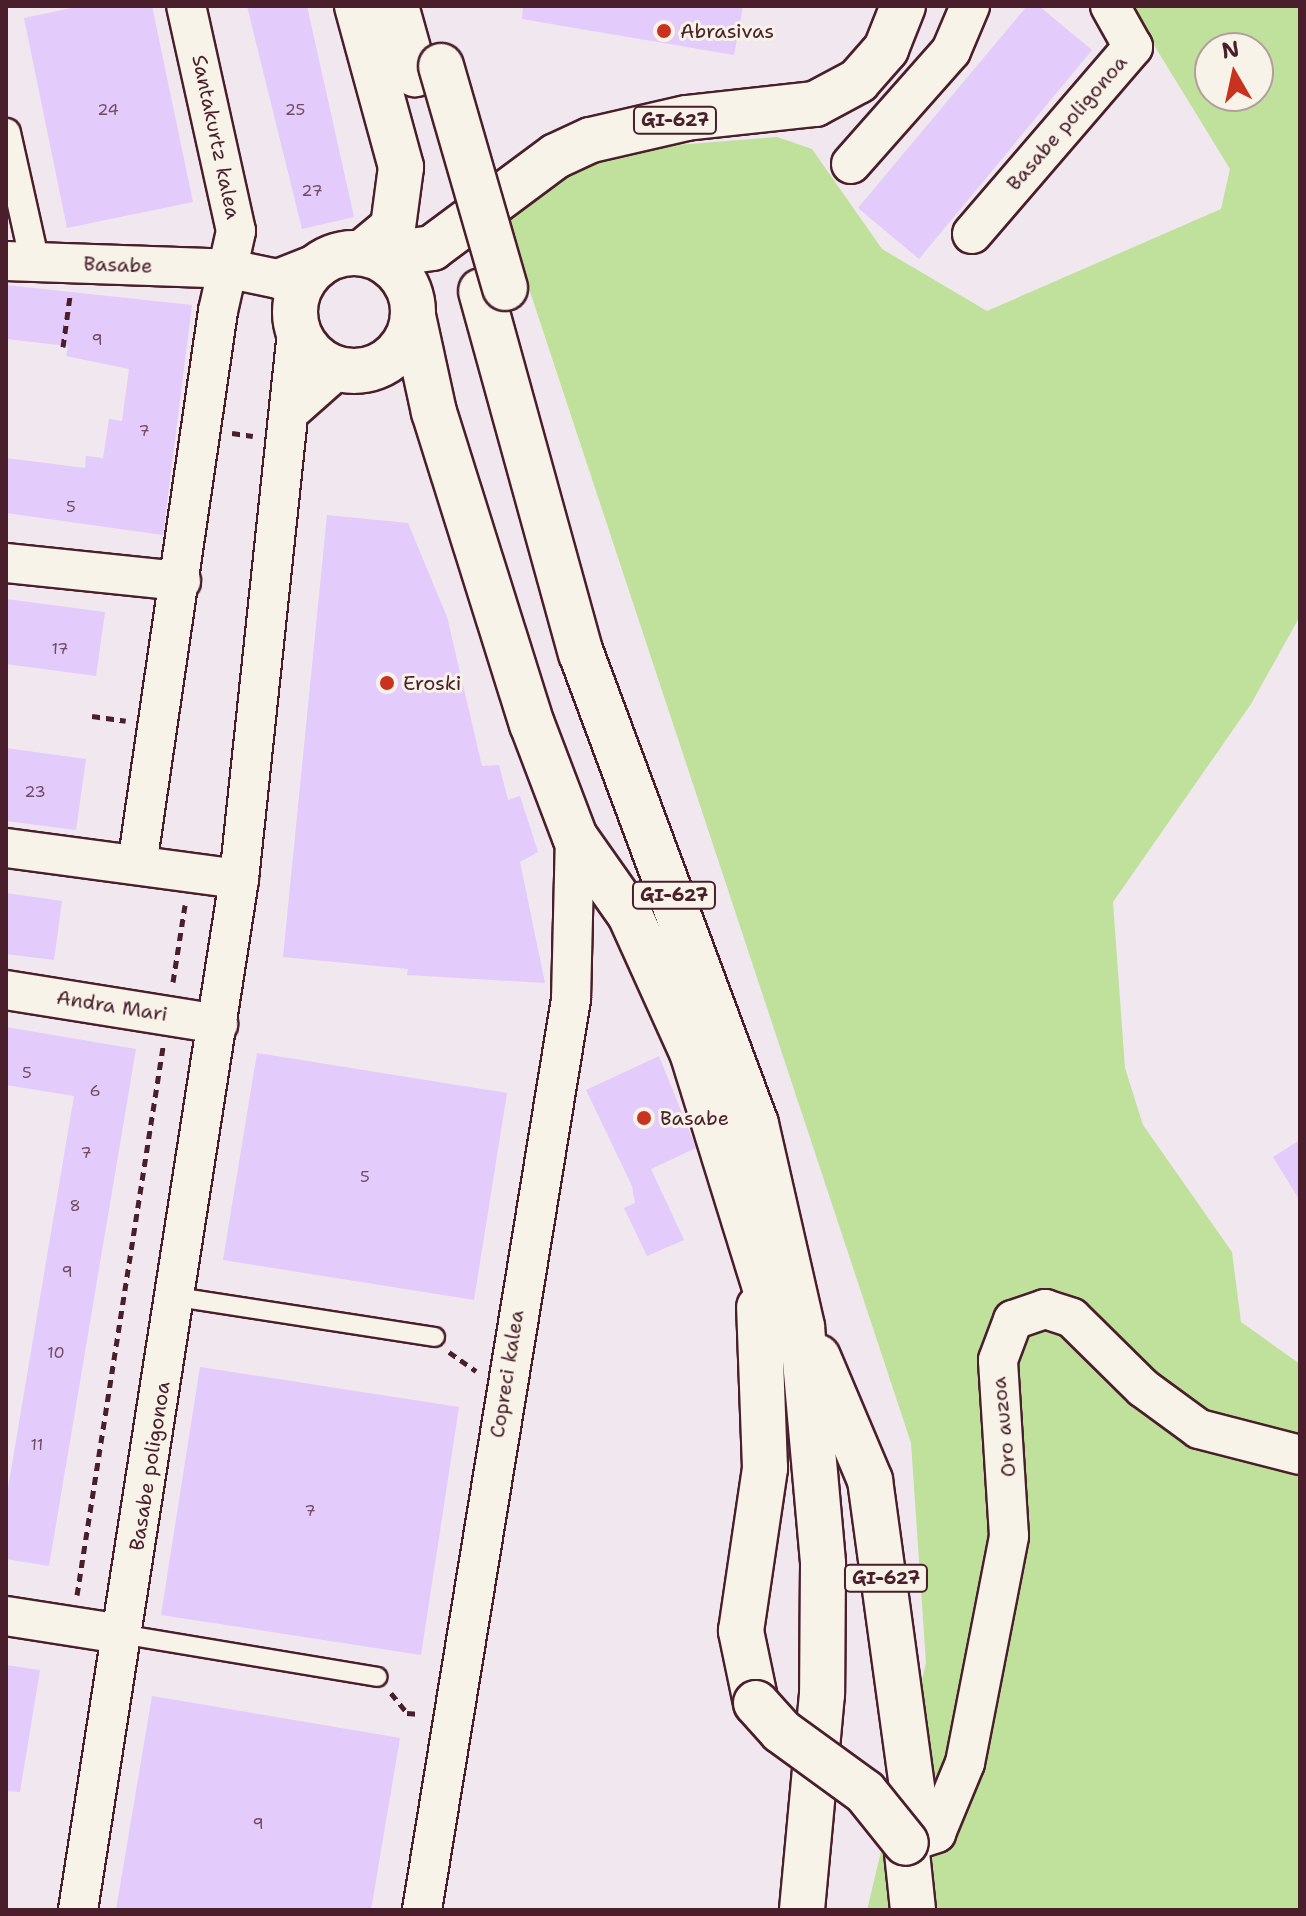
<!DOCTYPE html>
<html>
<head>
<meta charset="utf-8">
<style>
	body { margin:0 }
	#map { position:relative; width:1306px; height:1916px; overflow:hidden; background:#f1e7ee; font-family:"Shantell Sans",sans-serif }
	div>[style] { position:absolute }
	.green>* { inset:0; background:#bfe19b }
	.building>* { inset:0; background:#e3cbfb }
	.path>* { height:5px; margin-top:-2.5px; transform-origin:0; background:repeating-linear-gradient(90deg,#4a1f2b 0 8px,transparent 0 14px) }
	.roads { filter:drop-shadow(2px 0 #4a1f2b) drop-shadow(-2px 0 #4a1f2b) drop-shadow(0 2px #4a1f2b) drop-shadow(0 -2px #4a1f2b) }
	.service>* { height:18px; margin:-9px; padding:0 9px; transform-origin:9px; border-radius:9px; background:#f7f3e8 }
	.pedestrian>* { height:28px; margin:-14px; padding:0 14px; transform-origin:14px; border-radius:14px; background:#f7f3e8 }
	.minor>* { height:38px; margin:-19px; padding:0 19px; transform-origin:19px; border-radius:19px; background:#f7f3e8 }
	.tertiary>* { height:44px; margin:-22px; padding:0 22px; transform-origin:22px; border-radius:22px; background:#f7f3e8 }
	.primary>* { height:44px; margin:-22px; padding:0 22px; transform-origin:22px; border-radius:22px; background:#f7f3e8 }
	.primary>.ring { margin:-22px; padding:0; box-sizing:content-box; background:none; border:44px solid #f7f3e8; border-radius:50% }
	.bridges { filter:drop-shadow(2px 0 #4a1f2b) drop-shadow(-2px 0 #4a1f2b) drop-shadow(0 2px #4a1f2b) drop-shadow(0 -2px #4a1f2b) }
	.primary-bridge>* { height:44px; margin:-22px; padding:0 22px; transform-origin:22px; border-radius:22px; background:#f7f3e8 }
	.dots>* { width:22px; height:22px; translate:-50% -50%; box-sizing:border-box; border:4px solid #f7f3e8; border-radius:50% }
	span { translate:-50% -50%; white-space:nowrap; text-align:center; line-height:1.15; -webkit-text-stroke:6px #f7f3e8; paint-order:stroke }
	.number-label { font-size:16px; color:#704a5f }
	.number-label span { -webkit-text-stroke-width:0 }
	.shield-label span { padding:2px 6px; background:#f7f3e8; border:2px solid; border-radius:6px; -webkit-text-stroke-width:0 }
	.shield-label { font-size:18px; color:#4a1f2b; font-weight:700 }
	.poi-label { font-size:20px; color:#4a1f2b }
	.left { translate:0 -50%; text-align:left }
	.street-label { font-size:20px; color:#4a1f2b }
	.frame { position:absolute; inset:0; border:8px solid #4a1f2b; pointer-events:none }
	.north { position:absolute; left:1194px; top:32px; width:80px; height:80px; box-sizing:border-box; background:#f7f3e8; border:2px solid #b29e9c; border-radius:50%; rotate:351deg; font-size:22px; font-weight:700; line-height:32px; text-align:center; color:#4a1f2b }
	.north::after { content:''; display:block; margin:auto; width:28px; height:36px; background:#c8321e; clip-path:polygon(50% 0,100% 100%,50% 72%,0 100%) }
</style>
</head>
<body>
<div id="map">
	<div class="green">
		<i style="clip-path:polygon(evenodd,1130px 6px,1300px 6px,1300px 616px,1251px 704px,1113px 902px,1125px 1068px,1143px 1125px,1232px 1252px,1241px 1322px,1300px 1364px,1300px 1910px,867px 1910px,926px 1663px,911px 1443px,504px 213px,562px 176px,627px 149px,777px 137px,812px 149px,882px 249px,987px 311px,1221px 209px,1230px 169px,1130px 6px,1210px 48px,1258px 48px,1258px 96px,1210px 96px,1210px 48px)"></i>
	</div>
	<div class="building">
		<i style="clip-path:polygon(81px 6px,152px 6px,193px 202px,67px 228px,24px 18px)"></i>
		<i style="clip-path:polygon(247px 6px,307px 6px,354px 217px,302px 229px)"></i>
		<i style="clip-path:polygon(523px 6px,743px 6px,734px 55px,522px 19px)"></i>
		<i style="clip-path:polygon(1027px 6px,1039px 6px,1092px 50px,919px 259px,858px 208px)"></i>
		<i style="clip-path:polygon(6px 285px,192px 305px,163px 535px,6px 513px,6px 458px,85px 468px,86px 456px,103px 458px,109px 419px,122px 421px,129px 369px,66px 356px,68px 346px,6px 339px)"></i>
		<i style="clip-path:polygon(327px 515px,408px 523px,447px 617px,482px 766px,499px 765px,508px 800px,520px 796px,538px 852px,520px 862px,545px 983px,407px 975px,408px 969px,283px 957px)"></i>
		<i style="clip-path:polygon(6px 599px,105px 612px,96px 676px,6px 664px)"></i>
		<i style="clip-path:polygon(6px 748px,86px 759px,76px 830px,6px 821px)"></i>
		<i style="clip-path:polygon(6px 893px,62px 901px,54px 960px,6px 954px)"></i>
		<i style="clip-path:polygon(6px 1027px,136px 1049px,49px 1566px,6px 1559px,6px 1500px,74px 1096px,6px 1085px)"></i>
		<i style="clip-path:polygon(257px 1053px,507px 1093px,474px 1300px,223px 1260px)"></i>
		<i style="clip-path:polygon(659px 1056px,696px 1148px,651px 1169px,684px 1240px,647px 1256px,624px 1208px,635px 1203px,632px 1186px,586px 1090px)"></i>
		<i style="clip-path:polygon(1300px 1140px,1300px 1201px,1273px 1157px)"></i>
		<i style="clip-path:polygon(200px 1367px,459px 1407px,421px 1655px,161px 1615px)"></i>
		<i style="clip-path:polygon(6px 1665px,40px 1670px,20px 1792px,6px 1791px)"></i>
		<i style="clip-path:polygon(152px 1696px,400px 1738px,371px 1910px,116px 1910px)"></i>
	</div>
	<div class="path">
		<i style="left:63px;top:347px;width:51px;rotate:-82.2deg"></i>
		<i style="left:232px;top:433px;width:21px;rotate:8deg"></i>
		<i style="left:92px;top:716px;width:34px;rotate:8deg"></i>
		<i style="left:173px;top:982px;width:78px;rotate:-81.1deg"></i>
		<i style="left:449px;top:1352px;width:33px;rotate:35deg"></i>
		<i style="left:77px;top:1595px;width:555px;rotate:-81.08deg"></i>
		<i style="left:391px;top:1693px;width:26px;rotate:51deg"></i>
		<i style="left:407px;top:1713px;width:13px;rotate:4deg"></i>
	</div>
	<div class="roads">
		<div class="service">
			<i style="left:177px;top:1297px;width:261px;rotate:8.8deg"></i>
			<i style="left:121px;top:1634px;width:260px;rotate:9.5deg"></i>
		</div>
		<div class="pedestrian">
			<i style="left:6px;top:133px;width:115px;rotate:77.4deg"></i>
		</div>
		<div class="minor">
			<i style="left:851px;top:164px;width:151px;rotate:-48.5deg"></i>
			<i style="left:951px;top:51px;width:49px;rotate:-67.1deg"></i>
			<i style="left:972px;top:234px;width:247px;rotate:-49.3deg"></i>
			<i style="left:1133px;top:47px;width:47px;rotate:-119.3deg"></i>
			<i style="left:6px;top:261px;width:224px;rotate:2deg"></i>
			<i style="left:230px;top:269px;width:49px;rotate:11.8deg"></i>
			<i style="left:278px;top:279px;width:43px;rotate:-21.8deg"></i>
			<i style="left:294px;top:408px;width:59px;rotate:-41.6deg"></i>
			<i style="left:6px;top:563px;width:176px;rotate:5.9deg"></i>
			<i style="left:6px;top:848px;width:235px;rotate:7.6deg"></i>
			<i style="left:137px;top:865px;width:560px;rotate:-81.68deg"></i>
			<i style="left:218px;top:311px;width:82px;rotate:-77.3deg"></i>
			<i style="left:236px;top:231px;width:230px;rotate:-102.5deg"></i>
			<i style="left:6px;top:990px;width:215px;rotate:9.1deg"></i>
			<i style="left:6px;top:1616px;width:116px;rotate:8.9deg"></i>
			<i style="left:906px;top:1843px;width:32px;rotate:-18deg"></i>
			<i style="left:936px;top:1833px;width:76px;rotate:-67.5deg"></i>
			<i style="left:965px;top:1763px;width:231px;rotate:-79deg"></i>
			<i style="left:1009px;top:1536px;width:176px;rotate:-93.6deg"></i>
			<i style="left:998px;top:1360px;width:43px;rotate:-69.4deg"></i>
			<i style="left:1013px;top:1320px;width:34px;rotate:-19deg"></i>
			<i style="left:1045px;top:1309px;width:28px;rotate:18deg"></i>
			<i style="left:1072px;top:1318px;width:100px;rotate:44.6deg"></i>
			<i style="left:1143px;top:1388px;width:69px;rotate:36.2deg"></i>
			<i style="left:1199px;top:1429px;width:104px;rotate:14.4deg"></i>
			<i style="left:78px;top:1910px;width:1043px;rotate:-81.12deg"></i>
			<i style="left:239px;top:879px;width:550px;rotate:-83.95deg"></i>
			<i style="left:422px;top:1910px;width:923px;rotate:-80.71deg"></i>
			<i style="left:571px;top:999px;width:162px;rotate:-88.6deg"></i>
		</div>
		<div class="tertiary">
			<i style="left:906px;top:1843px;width:67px;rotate:84deg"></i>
		</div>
		<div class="primary">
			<i style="left:357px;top:6px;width:167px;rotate:74.7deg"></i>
			<i style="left:401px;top:167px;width:61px;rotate:97.6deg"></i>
			<i style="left:393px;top:227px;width:40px;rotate:140deg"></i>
			<i style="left:396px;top:6px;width:71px;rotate:74.4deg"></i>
			<i class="ring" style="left:295px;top:253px;width:74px;height:74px"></i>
			<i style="left:376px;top:256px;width:57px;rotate:-8.1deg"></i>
			<i style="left:432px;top:248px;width:154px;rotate:-36.6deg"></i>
			<i style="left:556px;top:156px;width:38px;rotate:-25deg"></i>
			<i style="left:591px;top:140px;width:98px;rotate:-13deg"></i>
			<i style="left:686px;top:118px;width:130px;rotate:-6.2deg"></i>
			<i style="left:815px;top:104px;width:49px;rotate:-28.1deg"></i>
			<i style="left:858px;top:81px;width:43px;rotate:-48.8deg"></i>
			<i style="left:886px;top:49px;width:46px;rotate:-68.4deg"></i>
			<i style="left:481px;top:291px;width:376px;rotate:74.6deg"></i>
			<i style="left:581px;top:653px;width:502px;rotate:69.62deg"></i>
			<i style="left:756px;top:1124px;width:208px;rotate:77.2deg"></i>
			<i style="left:802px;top:1327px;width:238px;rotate:84.9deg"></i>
			<i style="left:823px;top:1564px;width:130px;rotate:90.4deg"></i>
			<i style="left:822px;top:1694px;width:217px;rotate:95.3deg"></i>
			<i style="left:413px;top:316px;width:98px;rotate:77.7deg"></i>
			<i style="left:434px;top:412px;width:327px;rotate:72.6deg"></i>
			<i style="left:532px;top:724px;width:121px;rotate:69.2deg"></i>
			<i style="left:575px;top:837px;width:95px;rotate:54.8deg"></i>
			<i style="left:630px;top:915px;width:150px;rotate:65.7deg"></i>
			<i style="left:692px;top:1052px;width:301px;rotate:72.8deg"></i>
			<i style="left:818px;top:1357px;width:134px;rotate:67.1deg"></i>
			<i style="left:870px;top:1480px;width:331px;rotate:82.2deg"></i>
			<i style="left:915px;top:1808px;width:36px;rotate:104deg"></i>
			<i style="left:756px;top:1703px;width:74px;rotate:-101.8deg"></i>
			<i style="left:741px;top:1631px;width:165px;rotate:-81.6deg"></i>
			<i style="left:765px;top:1468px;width:161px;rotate:-92.1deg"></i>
		</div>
	</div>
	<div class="bridges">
		<div class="primary-bridge">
			<i style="left:441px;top:66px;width:231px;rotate:73.9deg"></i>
			<i style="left:756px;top:1703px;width:38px;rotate:48deg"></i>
			<i style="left:781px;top:1731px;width:104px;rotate:36deg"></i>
			<i style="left:865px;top:1792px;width:65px;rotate:51.2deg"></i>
		</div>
	</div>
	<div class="dots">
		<i style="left:664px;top:31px;background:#c8321e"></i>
		<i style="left:387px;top:683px;background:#c8321e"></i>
		<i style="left:644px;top:1118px;background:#c8321e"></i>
	</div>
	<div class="number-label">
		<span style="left:108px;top:110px">24</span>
		<span style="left:295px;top:110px">25</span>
		<span style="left:312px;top:191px">27</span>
		<span style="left:97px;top:340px">9</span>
		<span style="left:144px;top:431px">7</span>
		<span style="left:71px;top:507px">5</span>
		<span style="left:60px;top:649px">17</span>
		<span style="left:35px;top:792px">23</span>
		<span style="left:27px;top:1073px">5</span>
		<span style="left:95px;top:1091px">6</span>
		<span style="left:86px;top:1153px">7</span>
		<span style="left:365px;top:1177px">5</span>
		<span style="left:75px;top:1206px">8</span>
		<span style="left:67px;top:1272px">9</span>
		<span style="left:56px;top:1353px">10</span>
		<span style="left:37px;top:1445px">11</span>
		<span style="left:310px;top:1511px">7</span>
		<span style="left:258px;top:1824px">9</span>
	</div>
	<div class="shield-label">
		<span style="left:675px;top:120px">GI-627</span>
		<span style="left:674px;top:895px">GI-627</span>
		<span style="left:886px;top:1578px">GI-627</span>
	</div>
	<div class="poi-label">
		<span class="left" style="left:680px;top:31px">Abrasivas</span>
		<span class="left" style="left:403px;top:683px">Eroski</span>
		<span class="left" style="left:660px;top:1118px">Basabe</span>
	</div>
	<div class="street-label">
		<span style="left:1067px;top:123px;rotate:-49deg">Basabe poligonoa</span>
		<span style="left:216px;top:137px;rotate:78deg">Santakurtz kalea</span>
		<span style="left:118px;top:265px;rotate:2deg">Basabe</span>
		<span style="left:112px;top:1006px;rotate:9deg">Andra Mari</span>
		<span style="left:507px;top:1374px;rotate:-81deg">Copreci kalea</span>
		<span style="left:1004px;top:1427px;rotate:-96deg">Oro auzoa</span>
		<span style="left:150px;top:1466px;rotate:-81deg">Basabe poligonoa</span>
	</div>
	<div class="frame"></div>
	<div class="north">N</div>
</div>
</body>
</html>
